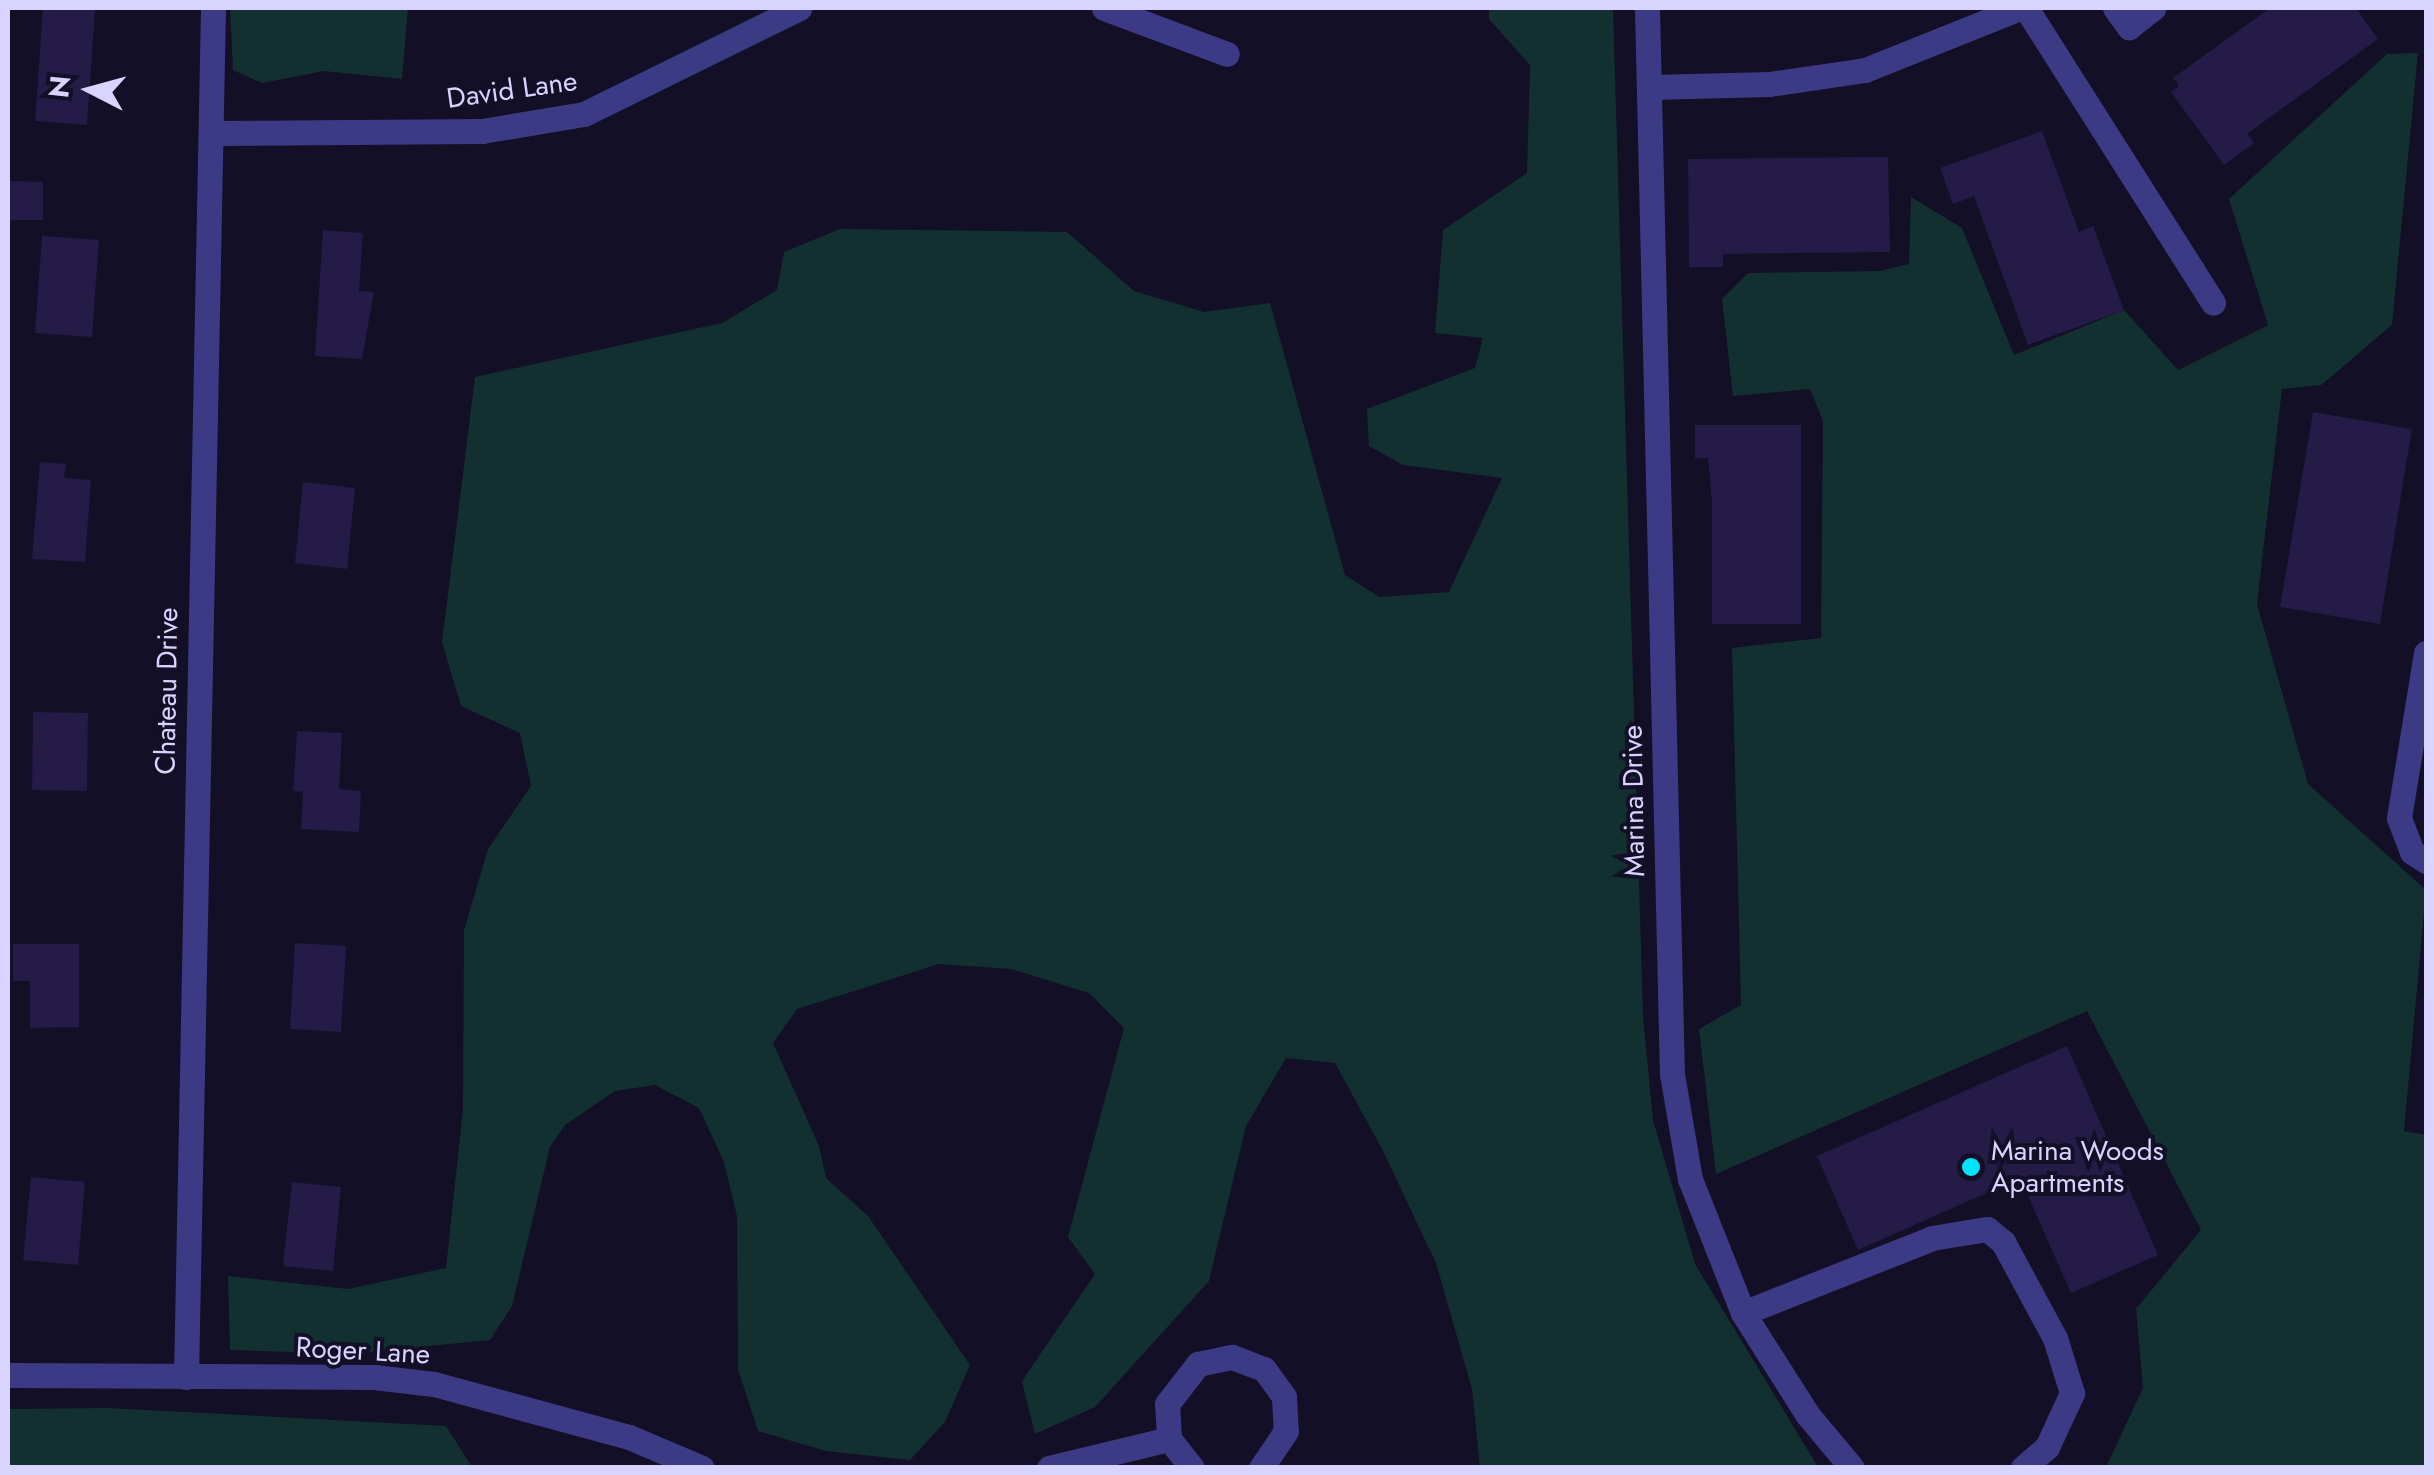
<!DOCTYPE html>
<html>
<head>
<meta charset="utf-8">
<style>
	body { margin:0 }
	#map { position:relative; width:2434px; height:1475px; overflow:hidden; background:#130f26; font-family:Jost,sans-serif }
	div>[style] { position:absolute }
	.green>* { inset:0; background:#12302f }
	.building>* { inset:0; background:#241b47 }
	.minor>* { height:25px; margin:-12.5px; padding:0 12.5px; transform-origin:12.5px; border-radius:12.5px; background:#3d3a85 }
	.dots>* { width:28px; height:28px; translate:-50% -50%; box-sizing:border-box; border:5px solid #130f26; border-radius:50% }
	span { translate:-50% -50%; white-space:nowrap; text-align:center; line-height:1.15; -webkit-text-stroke:8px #130f26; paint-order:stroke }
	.street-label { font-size:28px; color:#d9d4ff }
	.poi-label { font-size:28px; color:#d9d4ff }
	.left { translate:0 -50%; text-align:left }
	.frame { position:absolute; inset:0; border:10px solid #d9d4ff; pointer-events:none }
	.north { position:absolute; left:40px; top:40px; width:100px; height:100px; -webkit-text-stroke:8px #130f26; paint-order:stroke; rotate:276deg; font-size:28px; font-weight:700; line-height:40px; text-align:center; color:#d9d4ff }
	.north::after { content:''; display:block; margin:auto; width:35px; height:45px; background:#d9d4ff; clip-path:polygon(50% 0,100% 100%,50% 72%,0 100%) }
</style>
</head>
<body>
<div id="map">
	<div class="green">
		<i style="clip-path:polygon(230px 8px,408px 8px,402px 79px,324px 71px,262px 83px,233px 70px)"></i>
		<i style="clip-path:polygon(1489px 8px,1613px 8px,1643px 1017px,1653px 1120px,1695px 1264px,1818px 1467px,1480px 1467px,1472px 1389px,1436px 1263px,1383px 1151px,1335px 1063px,1286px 1058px,1246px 1126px,1209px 1281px,1095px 1407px,1035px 1434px,1022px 1381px,1095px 1274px,1068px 1237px,1124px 1028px,1089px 993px,1011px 969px,939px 964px,797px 1009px,773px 1043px,819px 1146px,826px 1178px,868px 1216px,970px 1365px,945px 1422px,910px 1460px,826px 1451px,758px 1431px,738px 1369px,737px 1216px,724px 1162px,699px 1108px,655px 1085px,615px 1091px,565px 1125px,550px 1147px,512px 1306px,490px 1340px,349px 1354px,230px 1350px,228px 1276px,348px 1289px,446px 1268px,463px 1109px,464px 930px,488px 849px,531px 786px,520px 733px,461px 706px,442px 642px,475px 377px,722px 323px,777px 290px,784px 252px,840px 229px,1067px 232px,1134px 291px,1204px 312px,1270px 303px,1345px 575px,1379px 597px,1449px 592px,1502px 478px,1403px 465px,1369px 446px,1367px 409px,1475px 368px,1483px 338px,1435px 333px,1443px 230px,1527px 173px,1530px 65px,1489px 19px)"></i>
		<i style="clip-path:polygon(2418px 53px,2392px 325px,2321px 385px,2282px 389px,2257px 604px,2308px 784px,2426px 890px,2404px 1131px,2426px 1135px,2426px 1467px,2106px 1467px,2143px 1388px,2136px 1309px,2201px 1230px,2087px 1011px,1716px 1174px,1699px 1029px,1741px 1005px,1732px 648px,1821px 638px,1823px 421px,1810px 389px,1733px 396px,1722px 299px,1748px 273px,1880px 271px,1909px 264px,1911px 197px,1962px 228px,2014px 355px,2124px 310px,2178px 370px,2268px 325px,2229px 199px,2387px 54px)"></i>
		<i style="clip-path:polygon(109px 1408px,446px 1426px,472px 1467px,8px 1467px,8px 1409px)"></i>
	</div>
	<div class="building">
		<i style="clip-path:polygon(43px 8px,95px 10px,87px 125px,35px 121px)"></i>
		<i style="clip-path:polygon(2270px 8px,2356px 8px,2378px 39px,2247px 134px,2254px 143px,2224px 165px,2171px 92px,2179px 86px,2173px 78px)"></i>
		<i style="clip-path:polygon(2042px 131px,2079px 232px,2093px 226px,2124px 310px,2028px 345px,1974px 196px,1953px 204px,1940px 168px)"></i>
		<i style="clip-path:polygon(1888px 157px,1890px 252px,1723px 254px,1723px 267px,1689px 267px,1688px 159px)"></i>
		<i style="clip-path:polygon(8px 181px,43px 182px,43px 220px,8px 220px)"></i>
		<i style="clip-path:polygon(323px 230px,363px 233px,359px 291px,374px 292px,362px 359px,315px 356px)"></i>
		<i style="clip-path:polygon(42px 236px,99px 240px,92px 337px,35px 333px)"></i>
		<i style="clip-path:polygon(2313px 412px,2412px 429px,2380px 624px,2280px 607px)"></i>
		<i style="clip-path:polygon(1695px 425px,1801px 425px,1801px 624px,1712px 624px,1712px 502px,1708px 458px,1695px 458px)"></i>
		<i style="clip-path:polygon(40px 462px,66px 464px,64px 478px,91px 480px,85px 562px,32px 559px)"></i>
		<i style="clip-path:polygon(303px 482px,355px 488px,347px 569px,295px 563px)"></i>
		<i style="clip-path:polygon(33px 712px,88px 713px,87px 791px,32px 790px)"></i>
		<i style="clip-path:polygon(297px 731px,342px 733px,339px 789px,361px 791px,359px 832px,301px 829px,303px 792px,293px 791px)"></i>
		<i style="clip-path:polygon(295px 943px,346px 946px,341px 1032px,290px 1029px)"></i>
		<i style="clip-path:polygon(13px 944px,79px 944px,79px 1027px,30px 1028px,30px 981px,13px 981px)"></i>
		<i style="clip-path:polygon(2067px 1046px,2158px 1255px,2071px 1293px,2020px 1178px,1858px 1250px,1817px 1156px)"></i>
		<i style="clip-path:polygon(31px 1177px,85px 1182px,78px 1265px,23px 1260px)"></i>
		<i style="clip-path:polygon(292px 1182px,341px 1187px,333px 1271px,283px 1266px)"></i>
	</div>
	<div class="minor">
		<i style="left:1104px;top:8px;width:131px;rotate:20.5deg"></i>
		<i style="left:1647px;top:8px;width:1066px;rotate:88.66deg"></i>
		<i style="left:1672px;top:1074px;width:107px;rotate:80.3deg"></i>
		<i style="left:1690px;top:1179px;width:144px;rotate:68.4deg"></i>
		<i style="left:1743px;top:1313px;width:120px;rotate:57.6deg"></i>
		<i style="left:1807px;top:1414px;width:70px;rotate:50.2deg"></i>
		<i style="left:2026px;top:8px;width:349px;rotate:57.6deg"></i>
		<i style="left:2115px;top:8px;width:24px;rotate:54deg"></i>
		<i style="left:2129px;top:27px;width:31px;rotate:-38deg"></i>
		<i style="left:1650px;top:87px;width:119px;rotate:-1.4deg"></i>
		<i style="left:1769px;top:84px;width:97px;rotate:-8.3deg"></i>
		<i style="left:1865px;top:70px;width:167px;rotate:-21.8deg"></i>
		<i style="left:211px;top:133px;width:271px;rotate:-0.4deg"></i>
		<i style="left:482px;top:131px;width:103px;rotate:-9.5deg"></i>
		<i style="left:584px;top:114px;width:240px;rotate:-26.2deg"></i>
		<i style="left:2426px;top:653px;width:167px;rotate:99.3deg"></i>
		<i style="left:2399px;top:818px;width:36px;rotate:69deg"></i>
		<i style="left:2412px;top:852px;width:17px;rotate:33deg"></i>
		<i style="left:1743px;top:1313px;width:203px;rotate:-21.6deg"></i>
		<i style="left:1932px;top:1238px;width:56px;rotate:-9.3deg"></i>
		<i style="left:1987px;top:1229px;width:21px;rotate:39deg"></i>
		<i style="left:2003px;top:1242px;width:109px;rotate:61.6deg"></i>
		<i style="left:2055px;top:1338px;width:58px;rotate:72.8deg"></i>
		<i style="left:2072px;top:1393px;width:60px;rotate:114.8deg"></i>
		<i style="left:2047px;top:1447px;width:32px;rotate:139deg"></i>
		<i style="left:8px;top:1375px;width:366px;rotate:0.3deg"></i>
		<i style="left:374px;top:1377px;width:60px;rotate:6.7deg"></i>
		<i style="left:434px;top:1384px;width:202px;rotate:15.2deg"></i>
		<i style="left:629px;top:1437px;width:79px;rotate:23deg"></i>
		<i style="left:186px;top:1377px;width:1369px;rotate:-88.87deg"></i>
		<i style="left:1049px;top:1468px;width:123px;rotate:-13.6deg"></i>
		<i style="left:1192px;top:1468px;width:37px;rotate:-128deg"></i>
		<i style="left:1169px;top:1439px;width:35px;rotate:-93deg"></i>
		<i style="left:1167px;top:1404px;width:51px;rotate:-52.2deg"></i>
		<i style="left:1198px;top:1364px;width:35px;rotate:-12deg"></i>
		<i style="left:1232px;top:1357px;width:34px;rotate:21deg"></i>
		<i style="left:1264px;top:1369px;width:34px;rotate:54deg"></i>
		<i style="left:1284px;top:1397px;width:34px;rotate:87deg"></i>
		<i style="left:1286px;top:1431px;width:45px;rotate:124deg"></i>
	</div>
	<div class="dots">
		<i style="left:1971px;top:1167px;background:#00e5ff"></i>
	</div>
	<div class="street-label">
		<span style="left:512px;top:90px;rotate:-8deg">David Lane</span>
		<span style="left:167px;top:691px;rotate:-89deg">Chateau Drive</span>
		<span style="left:1634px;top:801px;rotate:-91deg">Marina Drive</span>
		<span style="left:363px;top:1351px;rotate:3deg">Roger Lane</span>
	</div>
	<div class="poi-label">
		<span class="left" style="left:1991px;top:1167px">Marina Woods<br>Apartments</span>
	</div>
	<div class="frame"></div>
	<div class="north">N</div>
</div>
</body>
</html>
